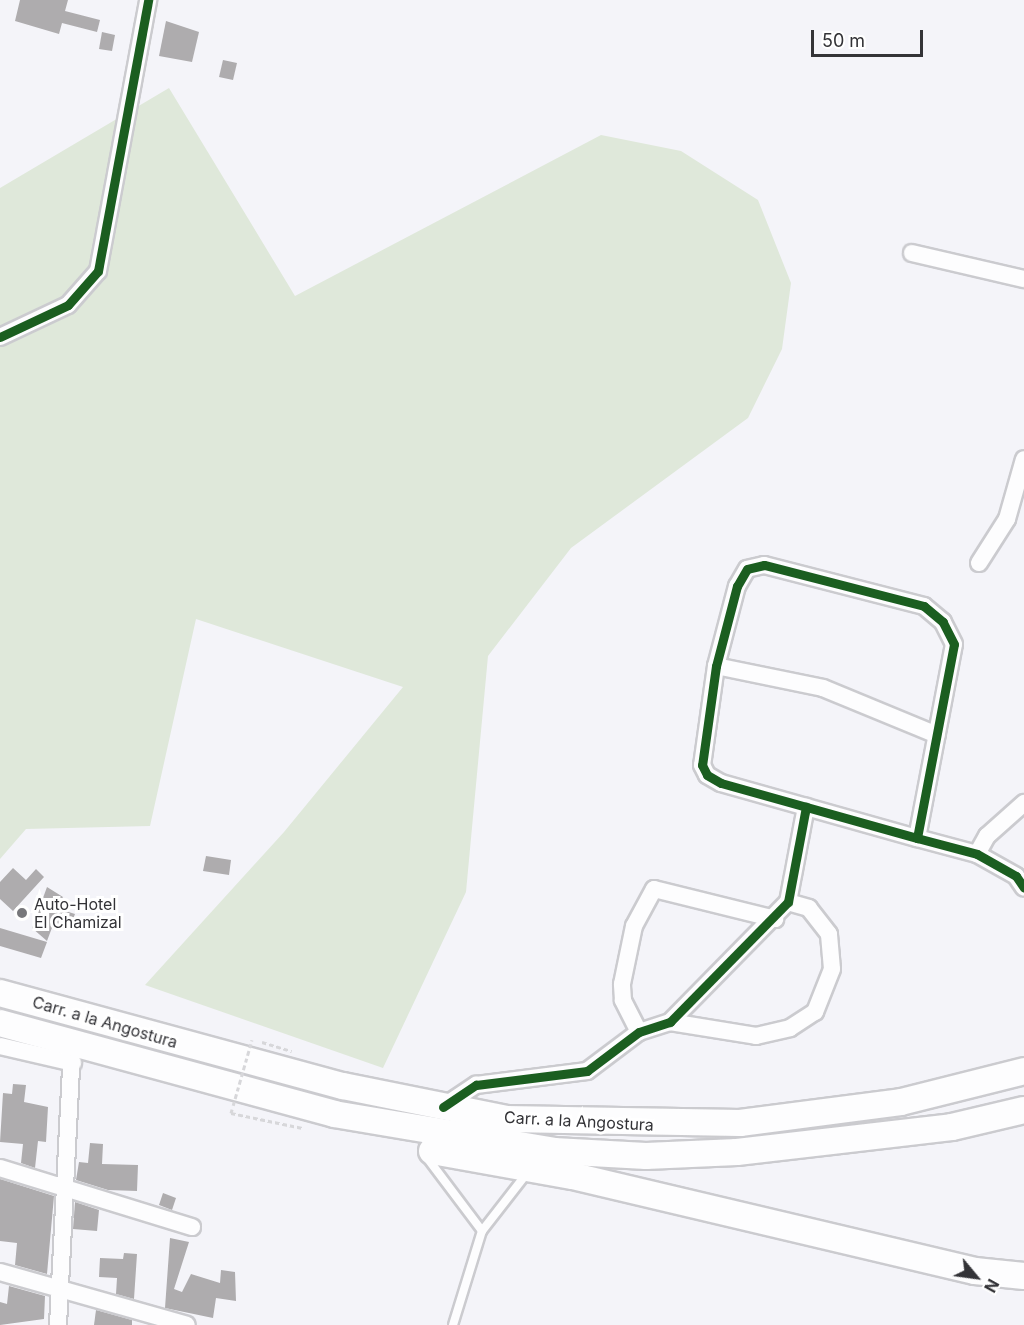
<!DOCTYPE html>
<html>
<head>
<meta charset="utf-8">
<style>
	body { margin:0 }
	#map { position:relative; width:1024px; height:1325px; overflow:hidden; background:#f4f4f9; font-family:Inter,sans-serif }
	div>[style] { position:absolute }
	.green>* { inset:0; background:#dfe8da }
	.building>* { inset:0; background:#aeacae }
	.path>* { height:3px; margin-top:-1.5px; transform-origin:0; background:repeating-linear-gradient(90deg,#d7d7da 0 4.5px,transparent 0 7.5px) }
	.roads { filter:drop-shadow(2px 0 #cbcbcf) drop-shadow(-2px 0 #cbcbcf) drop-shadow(0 2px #cbcbcf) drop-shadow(0 -2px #cbcbcf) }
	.service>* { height:8px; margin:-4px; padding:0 4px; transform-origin:4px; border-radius:4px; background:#fdfdfe }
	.minor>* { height:16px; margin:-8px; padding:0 8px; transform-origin:8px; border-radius:8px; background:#fdfdfe }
	.primary>* { height:26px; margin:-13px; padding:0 13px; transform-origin:13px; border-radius:13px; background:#fdfdfe }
	.path-bridge>* { height:3px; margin-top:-1.5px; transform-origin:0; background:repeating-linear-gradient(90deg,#d7d7da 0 4.5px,transparent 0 7.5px) }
	.cycleway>* { height:9px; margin:-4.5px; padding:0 4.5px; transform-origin:4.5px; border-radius:4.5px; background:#1b5e20 }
	.dots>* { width:16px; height:16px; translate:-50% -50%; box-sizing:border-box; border:3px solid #fff; border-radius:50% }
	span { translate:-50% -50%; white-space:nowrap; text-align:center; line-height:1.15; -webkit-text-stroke:6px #fff; paint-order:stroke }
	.poi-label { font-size:16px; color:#333337 }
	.left { translate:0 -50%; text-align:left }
	.street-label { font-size:16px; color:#333337 }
	.north { position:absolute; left:946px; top:1247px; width:60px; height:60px; -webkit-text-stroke:4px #fff; paint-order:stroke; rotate:119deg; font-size:16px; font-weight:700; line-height:24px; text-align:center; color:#333337 }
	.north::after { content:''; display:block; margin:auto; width:21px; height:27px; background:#333337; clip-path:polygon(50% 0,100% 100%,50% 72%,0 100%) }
	.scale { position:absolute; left:811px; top:30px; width:112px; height:27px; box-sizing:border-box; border:3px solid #333337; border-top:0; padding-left:8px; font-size:18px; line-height:21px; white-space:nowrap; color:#333337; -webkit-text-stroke:4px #fff; paint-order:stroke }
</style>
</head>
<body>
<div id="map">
	<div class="green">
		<i style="clip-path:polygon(169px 88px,295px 296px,601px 135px,681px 151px,758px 200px,791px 283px,782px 349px,748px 418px,571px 548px,488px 656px,466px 892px,383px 1068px,145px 985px,284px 832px,403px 687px,196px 619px,150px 826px,26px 829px,0 859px,0 188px)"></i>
	</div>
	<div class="building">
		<i style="clip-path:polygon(20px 0,68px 0,65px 11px,100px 20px,97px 32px,62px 23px,59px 34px,15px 21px)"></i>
		<i style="clip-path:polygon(166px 21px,199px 32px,192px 62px,159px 56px)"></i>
		<i style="clip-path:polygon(102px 32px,115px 35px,112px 51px,99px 49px)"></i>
		<i style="clip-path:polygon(223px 60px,237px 63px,233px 80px,219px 77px)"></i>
		<i style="clip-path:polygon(206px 856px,231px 860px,229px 875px,203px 871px)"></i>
		<i style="clip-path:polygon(13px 868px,26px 880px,36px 869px,44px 877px,13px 911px,0 899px,0 882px)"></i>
		<i style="clip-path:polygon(47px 887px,63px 897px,56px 908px,75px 914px,69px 930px,53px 925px,47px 941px,32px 928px)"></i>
		<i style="clip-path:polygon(0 928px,47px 942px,41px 958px,0 946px)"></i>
		<i style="clip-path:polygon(13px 1084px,26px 1085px,24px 1102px,48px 1107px,46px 1142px,38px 1141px,35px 1168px,21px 1163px,23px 1144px,0 1142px,3px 1093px,12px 1094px)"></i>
		<i style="clip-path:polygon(90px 1143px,103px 1144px,102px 1164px,138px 1165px,137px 1191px,108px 1190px,76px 1180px,79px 1162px,88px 1163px)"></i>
		<i style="clip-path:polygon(0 1179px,54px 1196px,47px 1274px,15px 1265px,17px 1243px,0 1241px)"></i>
		<i style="clip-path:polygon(163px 1193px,176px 1198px,172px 1210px,159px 1205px)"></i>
		<i style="clip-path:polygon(75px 1202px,99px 1210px,97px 1231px,73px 1229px)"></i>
		<i style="clip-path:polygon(170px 1238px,189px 1242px,174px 1289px,182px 1292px,191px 1274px,220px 1283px,221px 1270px,235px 1272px,236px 1301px,216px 1298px,213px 1318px,165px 1308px)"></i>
		<i style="clip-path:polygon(124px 1253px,137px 1254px,134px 1299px,116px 1294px,117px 1278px,99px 1277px,100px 1258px,123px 1259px)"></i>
		<i style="clip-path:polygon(9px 1286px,45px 1296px,44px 1319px,0 1325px,0 1302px,7px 1304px)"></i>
		<i style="clip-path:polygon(96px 1310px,132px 1320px,132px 1325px,94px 1325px)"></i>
	</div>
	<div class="path">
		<i style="left:262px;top:1042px;width:31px;rotate:17deg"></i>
		<i style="left:231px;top:1113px;width:73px;rotate:11.9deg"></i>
	</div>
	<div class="roads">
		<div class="service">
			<i style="left:425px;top:1155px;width:95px;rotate:53.1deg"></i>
			<i style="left:453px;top:1325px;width:98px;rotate:-72.9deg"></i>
			<i style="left:482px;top:1231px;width:75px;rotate:-52.1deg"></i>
		</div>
		<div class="minor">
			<i style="left:912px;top:253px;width:115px;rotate:13.1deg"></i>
			<i style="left:0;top:337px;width:75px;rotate:-25.2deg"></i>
			<i style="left:68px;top:305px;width:45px;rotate:-48.6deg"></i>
			<i style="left:98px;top:271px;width:276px;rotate:-79.5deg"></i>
			<i style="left:979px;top:563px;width:52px;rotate:-57.5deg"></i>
			<i style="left:1007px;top:519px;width:62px;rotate:-74.2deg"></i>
			<i style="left:716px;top:666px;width:109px;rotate:11.6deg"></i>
			<i style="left:823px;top:688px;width:123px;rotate:22.4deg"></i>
			<i style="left:917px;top:838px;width:197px;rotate:-79.2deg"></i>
			<i style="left:954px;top:644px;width:25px;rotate:-117deg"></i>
			<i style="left:943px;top:622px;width:25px;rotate:-140deg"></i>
			<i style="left:924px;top:606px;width:165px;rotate:-165.6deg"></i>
			<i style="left:764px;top:565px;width:17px;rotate:167deg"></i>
			<i style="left:747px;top:569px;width:20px;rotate:120deg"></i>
			<i style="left:737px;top:586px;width:83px;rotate:104.7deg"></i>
			<i style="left:716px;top:666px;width:100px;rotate:98deg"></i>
			<i style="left:702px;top:765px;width:11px;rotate:63deg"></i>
			<i style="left:707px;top:775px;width:16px;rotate:30deg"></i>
			<i style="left:721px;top:783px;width:204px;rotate:15.7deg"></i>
			<i style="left:917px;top:838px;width:62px;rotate:14.9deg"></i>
			<i style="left:977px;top:854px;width:45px;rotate:29.4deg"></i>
			<i style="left:1016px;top:876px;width:14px;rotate:56deg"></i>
			<i style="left:977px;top:854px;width:21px;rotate:-61deg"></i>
			<i style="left:987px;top:836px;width:50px;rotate:-41.7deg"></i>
			<i style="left:670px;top:1022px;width:87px;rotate:9.2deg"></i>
			<i style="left:756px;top:1036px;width:35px;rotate:-13deg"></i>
			<i style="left:790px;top:1028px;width:30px;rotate:-33deg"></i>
			<i style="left:815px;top:1012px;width:46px;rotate:-68.4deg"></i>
			<i style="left:832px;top:969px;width:35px;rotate:-95deg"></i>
			<i style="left:829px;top:934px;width:33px;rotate:-128deg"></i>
			<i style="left:809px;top:908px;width:22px;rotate:-164deg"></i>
			<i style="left:639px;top:1032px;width:36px;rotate:-117deg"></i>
			<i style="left:623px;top:1000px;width:16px;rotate:-94deg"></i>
			<i style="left:622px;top:984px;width:59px;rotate:-78.3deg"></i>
			<i style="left:634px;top:926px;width:42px;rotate:-61.6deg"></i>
			<i style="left:654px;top:889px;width:125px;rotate:13.9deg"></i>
			<i style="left:0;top:1046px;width:75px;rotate:13.1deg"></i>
			<i style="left:443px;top:1107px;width:40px;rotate:-34deg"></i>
			<i style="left:476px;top:1085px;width:112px;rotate:-7.2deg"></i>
			<i style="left:587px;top:1071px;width:65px;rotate:-36.9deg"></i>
			<i style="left:639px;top:1032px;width:33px;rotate:-18deg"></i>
			<i style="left:670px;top:1022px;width:168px;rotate:-45.5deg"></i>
			<i style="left:788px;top:902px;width:97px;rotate:-79.3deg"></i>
			<i style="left:0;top:1168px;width:201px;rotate:17.1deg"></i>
			<i style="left:0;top:1272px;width:194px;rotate:15.8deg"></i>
			<i style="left:58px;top:1325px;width:281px;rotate:-87.1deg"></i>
		</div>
		<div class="primary">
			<i style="left:0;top:993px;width:355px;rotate:15.2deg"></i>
			<i style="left:343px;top:1086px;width:166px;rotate:11.4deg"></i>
			<i style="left:506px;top:1119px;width:234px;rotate:1deg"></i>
			<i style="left:740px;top:1123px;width:162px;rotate:-7.4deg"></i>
			<i style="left:901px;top:1102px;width:127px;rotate:-14.1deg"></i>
			<i style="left:0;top:1023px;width:346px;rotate:15.2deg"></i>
			<i style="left:334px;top:1114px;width:223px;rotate:9.5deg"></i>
			<i style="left:554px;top:1151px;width:92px;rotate:3.1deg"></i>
			<i style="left:646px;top:1156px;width:91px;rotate:-2.5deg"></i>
			<i style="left:737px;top:1152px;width:216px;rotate:-6.6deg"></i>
			<i style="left:952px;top:1127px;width:74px;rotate:-13.3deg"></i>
			<i style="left:432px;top:1151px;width:143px;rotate:10.1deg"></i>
			<i style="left:573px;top:1176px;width:413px;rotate:13.3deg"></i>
			<i style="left:975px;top:1271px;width:49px;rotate:5.8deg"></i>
		</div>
	</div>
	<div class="path-bridge">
		<i style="left:231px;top:1113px;width:76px;rotate:-74deg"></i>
	</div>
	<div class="cycleway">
		<i style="left:0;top:337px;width:75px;rotate:-25.2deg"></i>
		<i style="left:68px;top:305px;width:45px;rotate:-48.6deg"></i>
		<i style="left:98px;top:271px;width:276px;rotate:-79.5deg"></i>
		<i style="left:917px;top:838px;width:197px;rotate:-79.2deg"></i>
		<i style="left:954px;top:644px;width:25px;rotate:-117deg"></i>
		<i style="left:943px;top:622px;width:25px;rotate:-140deg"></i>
		<i style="left:924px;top:606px;width:165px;rotate:-165.6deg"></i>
		<i style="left:764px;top:565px;width:17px;rotate:167deg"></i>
		<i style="left:747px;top:569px;width:20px;rotate:120deg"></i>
		<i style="left:737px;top:586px;width:83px;rotate:104.7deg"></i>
		<i style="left:716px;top:666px;width:100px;rotate:98deg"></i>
		<i style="left:702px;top:765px;width:11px;rotate:63deg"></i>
		<i style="left:707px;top:775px;width:16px;rotate:30deg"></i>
		<i style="left:721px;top:783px;width:204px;rotate:15.7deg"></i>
		<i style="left:917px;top:838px;width:62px;rotate:14.9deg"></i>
		<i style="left:977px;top:854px;width:45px;rotate:29.4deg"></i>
		<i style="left:1016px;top:876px;width:14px;rotate:56deg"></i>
		<i style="left:443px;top:1107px;width:40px;rotate:-34deg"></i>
		<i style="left:476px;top:1085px;width:112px;rotate:-7.2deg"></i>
		<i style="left:587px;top:1071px;width:65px;rotate:-36.9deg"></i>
		<i style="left:639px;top:1032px;width:33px;rotate:-18deg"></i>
		<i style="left:670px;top:1022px;width:168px;rotate:-45.5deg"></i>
		<i style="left:788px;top:902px;width:97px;rotate:-79.3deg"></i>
	</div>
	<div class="dots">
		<i style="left:22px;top:913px;background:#77777b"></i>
	</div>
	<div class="poi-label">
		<span class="left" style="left:34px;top:913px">Auto-Hotel<br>El Chamizal</span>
	</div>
	<div class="street-label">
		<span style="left:105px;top:1022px;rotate:16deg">Carr. a la Angostura</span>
		<span style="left:579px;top:1121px;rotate:3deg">Carr. a la Angostura</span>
	</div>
	<div class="north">N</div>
	<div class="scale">50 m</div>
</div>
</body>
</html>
